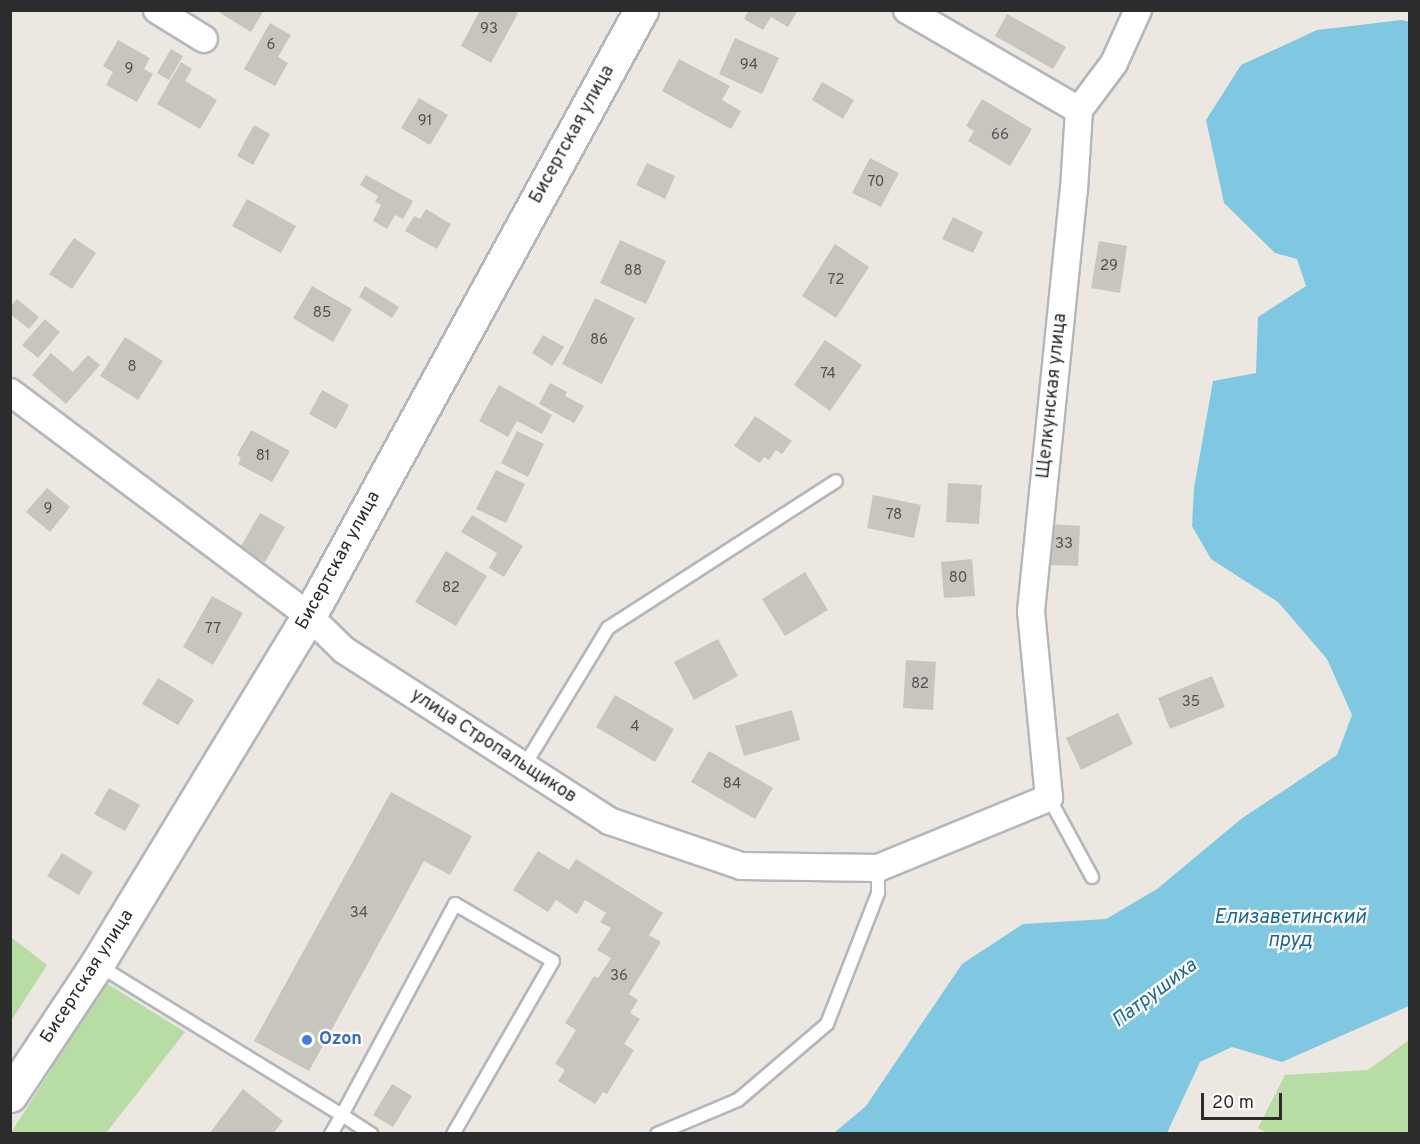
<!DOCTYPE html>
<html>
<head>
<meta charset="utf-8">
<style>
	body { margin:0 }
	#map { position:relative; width:1420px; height:1144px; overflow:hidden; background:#ece7e0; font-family:Overpass,sans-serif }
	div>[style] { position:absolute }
	.green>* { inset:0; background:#b7dca4 }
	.water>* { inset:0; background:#80c8e1 }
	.building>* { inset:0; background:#c8c5bf }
	.roads { filter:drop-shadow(2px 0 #b4b6be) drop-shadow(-2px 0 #b4b6be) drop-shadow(0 2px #b4b6be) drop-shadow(0 -2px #b4b6be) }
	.service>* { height:12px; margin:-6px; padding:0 6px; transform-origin:6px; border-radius:6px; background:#fff }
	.minor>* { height:26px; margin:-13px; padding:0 13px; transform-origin:13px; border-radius:13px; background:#fff }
	.secondary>* { height:33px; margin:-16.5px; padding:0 16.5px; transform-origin:16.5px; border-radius:16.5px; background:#fff }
	.dots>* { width:16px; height:16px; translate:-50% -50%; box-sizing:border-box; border:3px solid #fff; border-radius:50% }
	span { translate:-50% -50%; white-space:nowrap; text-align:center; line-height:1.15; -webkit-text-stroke:4.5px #fff; paint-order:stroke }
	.number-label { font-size:15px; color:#535251 }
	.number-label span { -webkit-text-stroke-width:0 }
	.street-label { font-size:18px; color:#2c2c2c }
	.shop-label { font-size:18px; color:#366cbe; font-weight:700 }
	.left { translate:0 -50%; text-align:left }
	.water-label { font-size:20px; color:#1e688f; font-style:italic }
	.frame { position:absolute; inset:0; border:12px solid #2c2c2c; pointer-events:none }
	.scale { position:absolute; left:1201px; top:1093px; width:81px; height:27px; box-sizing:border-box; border:3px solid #2c2c2c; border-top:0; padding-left:8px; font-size:18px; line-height:21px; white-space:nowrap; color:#2c2c2c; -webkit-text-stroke:4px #fff; paint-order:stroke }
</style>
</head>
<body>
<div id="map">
	<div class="green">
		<i style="clip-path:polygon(11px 937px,47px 965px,11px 1021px)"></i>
		<i style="clip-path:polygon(106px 983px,185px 1032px,106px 1133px,11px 1133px)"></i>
		<i style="clip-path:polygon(1409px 1040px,1409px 1133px,1270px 1134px,1258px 1128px,1285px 1075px,1368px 1070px)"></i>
	</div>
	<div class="water">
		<i style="clip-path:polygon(1402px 20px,1410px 22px,1409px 1006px,1282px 1062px,1232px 1047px,1200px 1062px,1167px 1133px,834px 1133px,866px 1106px,962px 964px,1023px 924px,1106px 919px,1157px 889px,1241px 819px,1337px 755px,1352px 715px,1327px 659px,1278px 602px,1211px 559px,1192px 526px,1194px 488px,1213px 381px,1256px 373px,1258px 317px,1306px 286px,1297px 259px,1275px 253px,1224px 203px,1206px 120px,1241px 65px,1317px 30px)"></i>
	</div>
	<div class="building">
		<i style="clip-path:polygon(222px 10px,264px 10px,251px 32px,220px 13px)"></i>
		<i style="clip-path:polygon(480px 10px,513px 10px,518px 13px,491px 63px,461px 46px)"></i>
		<i style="clip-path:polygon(749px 10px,798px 10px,788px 27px,771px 17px,763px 30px,744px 19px)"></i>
		<i style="clip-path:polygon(1007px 14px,1066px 47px,1053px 69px,995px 36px)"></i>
		<i style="clip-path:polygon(270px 23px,291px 35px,278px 57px,288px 63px,275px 86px,244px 69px)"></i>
		<i style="clip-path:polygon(735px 38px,779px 58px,762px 94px,719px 74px)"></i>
		<i style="clip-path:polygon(118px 40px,150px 58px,144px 69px,153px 74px,137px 102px,106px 85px,113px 72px,103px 66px)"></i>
		<i style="clip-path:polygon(171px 49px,183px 56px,169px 80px,157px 73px)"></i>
		<i style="clip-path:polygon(679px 59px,730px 86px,722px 100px,741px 111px,731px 129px,662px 91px)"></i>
		<i style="clip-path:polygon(181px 62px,192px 69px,185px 81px,217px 100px,200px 129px,157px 104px)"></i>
		<i style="clip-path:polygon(822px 82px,854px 100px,843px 119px,812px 100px)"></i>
		<i style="clip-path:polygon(419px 98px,448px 115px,430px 145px,401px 128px)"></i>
		<i style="clip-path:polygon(982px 99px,1032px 129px,1010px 166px,968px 141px,974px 131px,966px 126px)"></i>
		<i style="clip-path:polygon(254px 125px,270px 134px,253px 165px,237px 156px)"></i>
		<i style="clip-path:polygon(870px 158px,899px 173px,881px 207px,852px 193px)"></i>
		<i style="clip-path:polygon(647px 163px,675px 176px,665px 199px,636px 185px)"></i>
		<i style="clip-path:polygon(366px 175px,413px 201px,403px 219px,395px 215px,387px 229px,373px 221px,381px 205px,375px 202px,378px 196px,360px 185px)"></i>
		<i style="clip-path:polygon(247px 199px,296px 226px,281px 253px,232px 226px)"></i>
		<i style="clip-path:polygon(426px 209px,451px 224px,437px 249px,405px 231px,414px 216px,420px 219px)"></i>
		<i style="clip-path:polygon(953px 217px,983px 232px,973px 253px,942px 239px)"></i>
		<i style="clip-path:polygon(74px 238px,96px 253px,72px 289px,49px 274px)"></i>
		<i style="clip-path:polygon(620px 240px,666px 261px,646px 304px,600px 283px)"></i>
		<i style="clip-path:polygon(1099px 241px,1127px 246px,1120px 293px,1091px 288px)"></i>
		<i style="clip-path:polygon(835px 244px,869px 267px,836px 318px,802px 296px)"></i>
		<i style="clip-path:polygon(312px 286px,352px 309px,333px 342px,293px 318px)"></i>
		<i style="clip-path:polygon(365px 286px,399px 307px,392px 318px,359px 297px)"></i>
		<i style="clip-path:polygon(595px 298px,635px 318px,602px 384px,562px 364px)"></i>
		<i style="clip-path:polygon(17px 299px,39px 317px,29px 329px,10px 314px,10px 307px)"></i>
		<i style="clip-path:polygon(45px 319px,60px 332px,38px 358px,22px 345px)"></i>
		<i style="clip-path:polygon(543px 335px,564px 347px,552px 366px,532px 353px)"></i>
		<i style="clip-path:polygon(125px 337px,163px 361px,138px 400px,100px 376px)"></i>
		<i style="clip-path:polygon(825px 340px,862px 365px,830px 411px,794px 385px)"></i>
		<i style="clip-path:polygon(51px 353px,73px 372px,88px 355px,100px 365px,66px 404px,32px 375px)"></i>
		<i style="clip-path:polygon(550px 383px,567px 392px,565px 396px,584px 406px,574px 423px,539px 404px)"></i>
		<i style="clip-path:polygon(499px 385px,552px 415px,542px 434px,517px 421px,508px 437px,479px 421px)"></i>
		<i style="clip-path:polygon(322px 390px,349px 405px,336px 429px,309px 414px)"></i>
		<i style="clip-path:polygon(755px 416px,792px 441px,782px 454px,776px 450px,769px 460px,764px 457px,760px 463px,734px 446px)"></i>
		<i style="clip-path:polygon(251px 430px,290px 451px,272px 482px,238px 464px,241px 458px,237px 455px)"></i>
		<i style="clip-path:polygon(517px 431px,544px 444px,528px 477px,501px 463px)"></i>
		<i style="clip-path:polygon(496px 470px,525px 484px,506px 523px,476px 509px)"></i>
		<i style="clip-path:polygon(948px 483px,982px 485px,979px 524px,946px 522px)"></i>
		<i style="clip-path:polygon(47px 488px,70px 507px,50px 532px,26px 512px)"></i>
		<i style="clip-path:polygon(873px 495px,921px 505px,914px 538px,867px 528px)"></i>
		<i style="clip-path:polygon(260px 513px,285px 527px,265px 562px,240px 548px)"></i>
		<i style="clip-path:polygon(472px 515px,523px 546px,504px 577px,489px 568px,497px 553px,461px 532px)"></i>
		<i style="clip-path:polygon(1051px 524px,1080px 526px,1078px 566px,1048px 565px)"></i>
		<i style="clip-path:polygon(446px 551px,487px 576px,456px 626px,415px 602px)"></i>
		<i style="clip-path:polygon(972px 559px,975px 596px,944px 598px,941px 562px)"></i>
		<i style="clip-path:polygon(805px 572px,828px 610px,785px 636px,762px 599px)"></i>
		<i style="clip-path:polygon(212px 596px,243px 613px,213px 665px,183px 647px)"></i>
		<i style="clip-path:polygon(718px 639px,738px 676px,694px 700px,674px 662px)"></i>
		<i style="clip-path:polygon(906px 660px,936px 662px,933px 710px,903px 708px)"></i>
		<i style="clip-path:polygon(1212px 676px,1225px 707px,1170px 729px,1158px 698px)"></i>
		<i style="clip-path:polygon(158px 678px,194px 700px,178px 725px,142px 704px)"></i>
		<i style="clip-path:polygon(615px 695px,674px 729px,655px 762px,596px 727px)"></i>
		<i style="clip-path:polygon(792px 710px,800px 740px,744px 756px,735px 726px)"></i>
		<i style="clip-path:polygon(1118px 713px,1133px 744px,1081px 770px,1066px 738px)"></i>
		<i style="clip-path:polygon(709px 751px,773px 788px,755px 819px,691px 782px)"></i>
		<i style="clip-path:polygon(109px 788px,140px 805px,125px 831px,94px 814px)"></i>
		<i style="clip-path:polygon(391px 792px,472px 836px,450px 875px,424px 861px,309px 1071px,254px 1041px)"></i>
		<i style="clip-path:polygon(538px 851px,569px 870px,576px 859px,663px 913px,649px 935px,661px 942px,629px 994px,638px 1000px,630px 1013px,640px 1019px,624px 1044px,634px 1050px,607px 1094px,603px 1092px,595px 1104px,558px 1081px,565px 1070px,555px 1064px,576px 1030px,565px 1023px,594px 976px,598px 978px,611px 958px,597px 950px,611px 928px,600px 922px,606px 913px,585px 900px,577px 914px,556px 900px,548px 912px,513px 890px)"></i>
		<i style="clip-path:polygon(62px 853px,93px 872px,79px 895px,47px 876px)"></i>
		<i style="clip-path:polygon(392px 1084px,412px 1096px,393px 1127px,373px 1115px)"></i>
		<i style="clip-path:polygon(243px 1089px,283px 1121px,273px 1134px,209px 1134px)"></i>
	</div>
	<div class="roads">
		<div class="service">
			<i style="left:523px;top:768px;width:164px;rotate:-58.7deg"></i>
			<i style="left:608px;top:628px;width:271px;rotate:-32.8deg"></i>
			<i style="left:1049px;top:798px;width:90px;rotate:61.4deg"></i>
			<i style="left:98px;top:965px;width:286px;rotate:31.6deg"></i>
			<i style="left:342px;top:1115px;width:239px;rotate:-61.8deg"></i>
			<i style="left:455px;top:904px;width:113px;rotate:30.2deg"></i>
			<i style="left:553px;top:961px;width:200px;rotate:120deg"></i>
			<i style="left:331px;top:1134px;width:22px;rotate:-60deg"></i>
			<i style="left:342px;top:1115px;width:35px;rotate:33deg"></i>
			<i style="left:657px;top:1134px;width:88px;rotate:-22.8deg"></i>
			<i style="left:738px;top:1100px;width:117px;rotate:-40.5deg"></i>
			<i style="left:827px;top:1024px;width:141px;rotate:-68.7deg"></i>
			<i style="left:878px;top:893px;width:25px;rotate:-90deg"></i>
		</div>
		<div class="minor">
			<i style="left:157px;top:10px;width:55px;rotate:31.7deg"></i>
			<i style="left:907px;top:10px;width:199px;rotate:30.2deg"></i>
			<i style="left:10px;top:392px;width:374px;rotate:36.8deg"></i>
			<i style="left:309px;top:616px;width:49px;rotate:44.2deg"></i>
			<i style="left:344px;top:650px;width:315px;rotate:32.8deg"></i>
			<i style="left:609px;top:821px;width:139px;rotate:18.8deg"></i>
			<i style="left:741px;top:866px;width:137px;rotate:0.8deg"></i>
			<i style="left:878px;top:868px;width:185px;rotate:-22.3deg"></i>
			<i style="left:1049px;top:798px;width:188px;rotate:-95.5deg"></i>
			<i style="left:1031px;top:611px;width:423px;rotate:-84.2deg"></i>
			<i style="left:1074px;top:190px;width:80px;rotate:-86.4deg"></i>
			<i style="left:1079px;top:110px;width:59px;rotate:-53.3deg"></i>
			<i style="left:1114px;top:63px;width:58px;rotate:-65.6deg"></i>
		</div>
		<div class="secondary">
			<i style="left:10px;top:1095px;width:157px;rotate:-56.4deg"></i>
			<i style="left:97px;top:964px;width:407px;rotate:-58.7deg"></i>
			<i style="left:309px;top:616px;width:691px;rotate:-61.28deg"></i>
		</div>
	</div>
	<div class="dots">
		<i style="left:307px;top:1040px;background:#3f7fe0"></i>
	</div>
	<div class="number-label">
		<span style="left:489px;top:30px">93</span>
		<span style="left:271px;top:46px">6</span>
		<span style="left:749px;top:66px">94</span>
		<span style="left:129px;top:70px">9</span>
		<span style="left:425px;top:122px">91</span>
		<span style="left:1000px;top:136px">66</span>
		<span style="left:876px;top:183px">70</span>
		<span style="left:1109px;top:267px">29</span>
		<span style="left:633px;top:272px">88</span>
		<span style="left:836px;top:281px">72</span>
		<span style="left:322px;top:314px">85</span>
		<span style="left:599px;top:341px">86</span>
		<span style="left:132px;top:368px">8</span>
		<span style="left:828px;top:375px">74</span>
		<span style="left:263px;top:457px">81</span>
		<span style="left:48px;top:510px">9</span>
		<span style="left:894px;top:516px">78</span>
		<span style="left:1064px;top:545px">33</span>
		<span style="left:958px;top:579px">80</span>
		<span style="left:451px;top:589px">82</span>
		<span style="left:213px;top:630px">77</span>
		<span style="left:920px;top:685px">82</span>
		<span style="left:1191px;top:703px">35</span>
		<span style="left:635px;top:728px">4</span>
		<span style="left:732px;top:785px">84</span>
		<span style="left:359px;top:914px">34</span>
		<span style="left:619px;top:977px">36</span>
	</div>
	<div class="street-label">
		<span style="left:573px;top:135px;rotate:-61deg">Бисертская улица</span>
		<span style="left:1053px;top:396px;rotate:-84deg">Щелкунская улица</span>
		<span style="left:339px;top:561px;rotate:-61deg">Бисертская улица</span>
		<span style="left:493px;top:747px;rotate:33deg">улица Стропальщиков</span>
		<span style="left:88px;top:977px;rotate:-57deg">Бисертская улица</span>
	</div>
	<div class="shop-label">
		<span class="left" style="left:319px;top:1040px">Ozon</span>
	</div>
	<div class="water-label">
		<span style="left:1290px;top:930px">Елизаветинский<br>пруд</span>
		<span style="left:1155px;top:994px;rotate:-37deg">Патрушиха</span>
	</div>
	<div class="frame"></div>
	<div class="scale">20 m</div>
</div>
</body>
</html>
